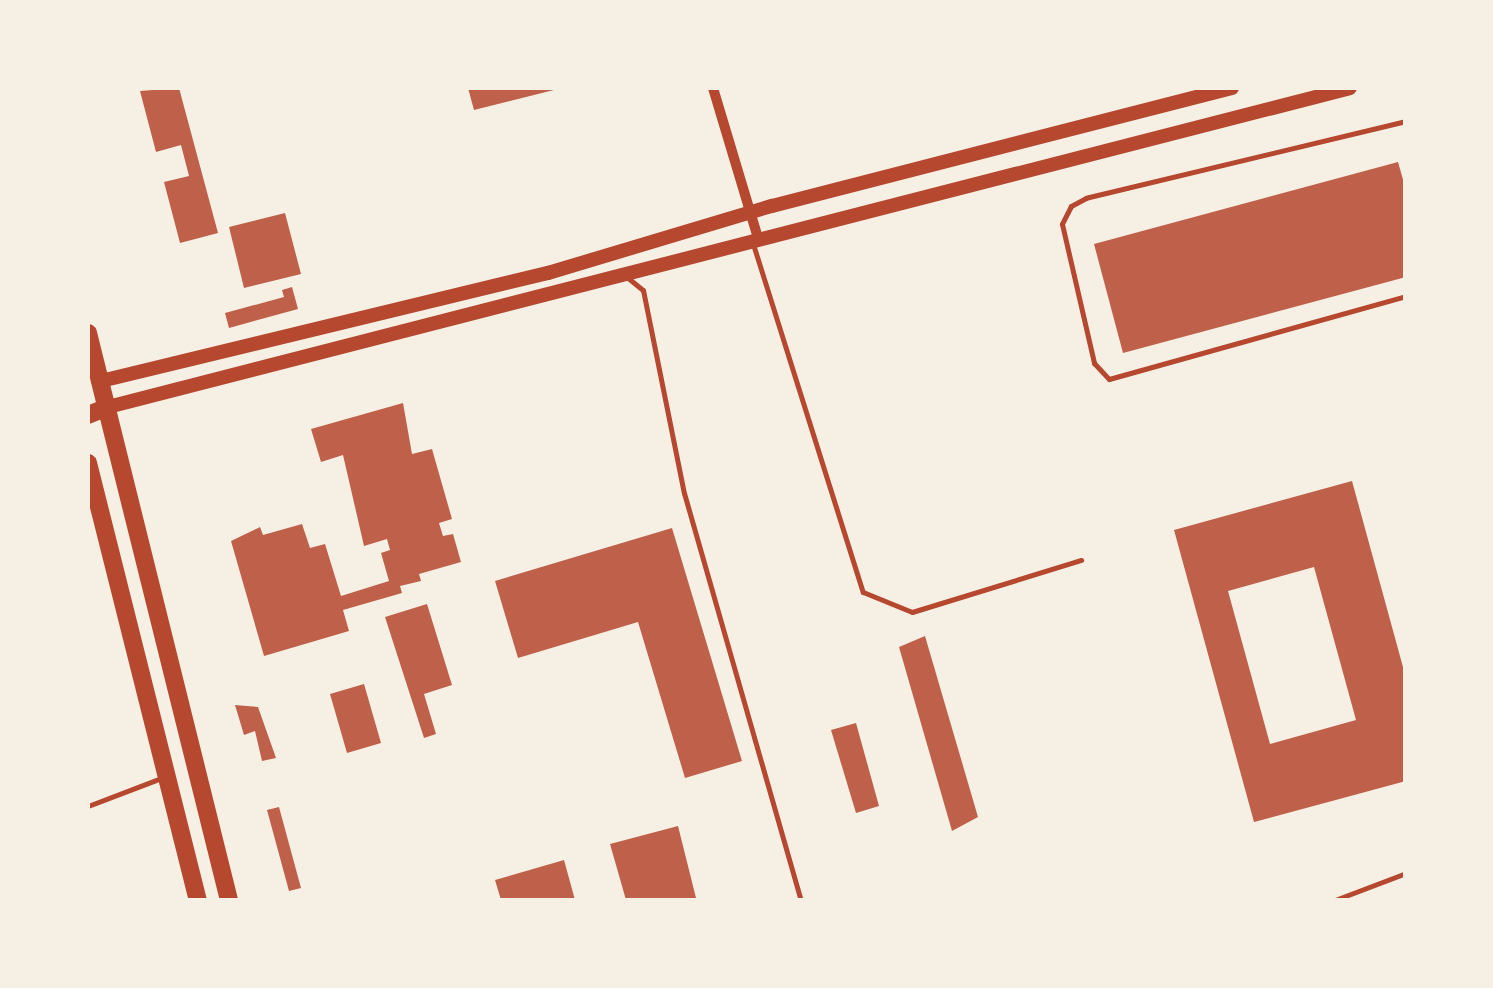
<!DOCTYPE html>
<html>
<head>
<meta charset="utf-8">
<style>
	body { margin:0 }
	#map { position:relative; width:1493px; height:988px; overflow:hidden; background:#f6efe4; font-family:"Exo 2",sans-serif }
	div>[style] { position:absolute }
	.building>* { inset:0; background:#bf614a }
	.service>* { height:5px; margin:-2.5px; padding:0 2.5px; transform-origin:2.5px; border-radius:2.5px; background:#b5482f }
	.minor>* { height:10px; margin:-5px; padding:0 5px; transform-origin:5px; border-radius:5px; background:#b5482f }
	.tertiary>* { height:14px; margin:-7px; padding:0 7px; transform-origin:7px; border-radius:7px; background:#b5482f }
	.primary>* { height:18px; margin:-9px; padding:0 9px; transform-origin:9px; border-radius:9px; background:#b5482f }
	span { translate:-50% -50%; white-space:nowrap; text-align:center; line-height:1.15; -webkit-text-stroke:10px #f6efe4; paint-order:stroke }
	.frame { position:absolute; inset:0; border:90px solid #f6efe4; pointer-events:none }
</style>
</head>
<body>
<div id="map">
	<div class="building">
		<i style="clip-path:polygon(179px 88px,218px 233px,180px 243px,164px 182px,189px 176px,181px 145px,156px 152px,140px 91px)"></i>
		<i style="clip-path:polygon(468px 88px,558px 88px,558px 89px,474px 110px)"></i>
		<i style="clip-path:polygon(1398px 162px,1406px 190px,1406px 277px,1123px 353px,1094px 244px)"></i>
		<i style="clip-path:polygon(285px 213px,301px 274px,244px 288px,229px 227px)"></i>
		<i style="clip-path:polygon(292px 287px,298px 309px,229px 328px,225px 313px,284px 297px,282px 290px)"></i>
		<i style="clip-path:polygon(403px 403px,412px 454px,432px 449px,452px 519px,439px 523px,443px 536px,453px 534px,461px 562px,419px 574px,421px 581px,400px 586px,402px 593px,343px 610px,349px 631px,264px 656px,231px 541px,260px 527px,263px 535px,302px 524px,310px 548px,325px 544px,341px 596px,389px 581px,381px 553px,390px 550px,387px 539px,364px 546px,343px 455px,321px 462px,311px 429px)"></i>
		<i style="clip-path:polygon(evenodd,1352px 481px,1406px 678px,1406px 781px,1254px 822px,1174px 530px,1352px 481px,1314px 567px,1356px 720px,1270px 744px,1228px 591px,1314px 567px)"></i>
		<i style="clip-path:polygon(672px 528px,742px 761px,685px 778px,638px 622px,518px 658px,495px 581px)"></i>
		<i style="clip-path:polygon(427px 604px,452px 685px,424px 694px,436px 734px,424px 738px,385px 617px)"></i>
		<i style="clip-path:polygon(925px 636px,978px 817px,952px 831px,899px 647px)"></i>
		<i style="clip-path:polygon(364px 684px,381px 743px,347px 753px,330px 694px)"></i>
		<i style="clip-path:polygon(235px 705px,258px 707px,276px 758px,262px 761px,255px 731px,244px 735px)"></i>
		<i style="clip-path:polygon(856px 723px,879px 806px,856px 813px,831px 730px)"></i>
		<i style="clip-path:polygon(279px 807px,301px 888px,289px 891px,267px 810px)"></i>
		<i style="clip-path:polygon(678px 826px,696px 898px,626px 900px,610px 844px)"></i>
		<i style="clip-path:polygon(564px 860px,575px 900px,501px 900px,495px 880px)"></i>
	</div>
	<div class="service">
		<i style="left:1406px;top:121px;width:329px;rotate:166.5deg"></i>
		<i style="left:1086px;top:198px;width:17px;rotate:152deg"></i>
		<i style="left:1071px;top:206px;width:20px;rotate:117deg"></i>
		<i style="left:1062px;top:224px;width:143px;rotate:77deg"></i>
		<i style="left:1094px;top:363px;width:22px;rotate:47deg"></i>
		<i style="left:1109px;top:379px;width:308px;rotate:-15.6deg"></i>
		<i style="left:753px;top:244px;width:365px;rotate:72.5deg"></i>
		<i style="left:863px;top:592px;width:53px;rotate:22.2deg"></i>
		<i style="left:912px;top:612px;width:177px;rotate:-17.1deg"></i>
		<i style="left:628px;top:278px;width:19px;rotate:39deg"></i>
		<i style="left:643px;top:290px;width:207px;rotate:78.6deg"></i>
		<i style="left:684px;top:493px;width:423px;rotate:74deg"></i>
		<i style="left:88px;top:806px;width:81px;rotate:-20.9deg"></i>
		<i style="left:1335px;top:900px;width:76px;rotate:-20.8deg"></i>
	</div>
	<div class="minor">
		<i style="left:713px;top:88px;width:160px;rotate:73.3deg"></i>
	</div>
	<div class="tertiary">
		<i style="left:101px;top:381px;width:460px;rotate:-13.6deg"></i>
		<i style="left:548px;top:273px;width:234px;rotate:-16.7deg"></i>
		<i style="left:772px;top:206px;width:475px;rotate:-14.4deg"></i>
		<i style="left:108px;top:407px;width:1282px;rotate:-14.4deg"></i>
	</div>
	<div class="primary">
		<i style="left:88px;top:333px;width:584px;rotate:76.04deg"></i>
		<i style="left:88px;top:415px;width:22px;rotate:-22deg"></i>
		<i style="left:88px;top:463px;width:451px;rotate:75.9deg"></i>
	</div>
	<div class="frame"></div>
</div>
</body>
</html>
